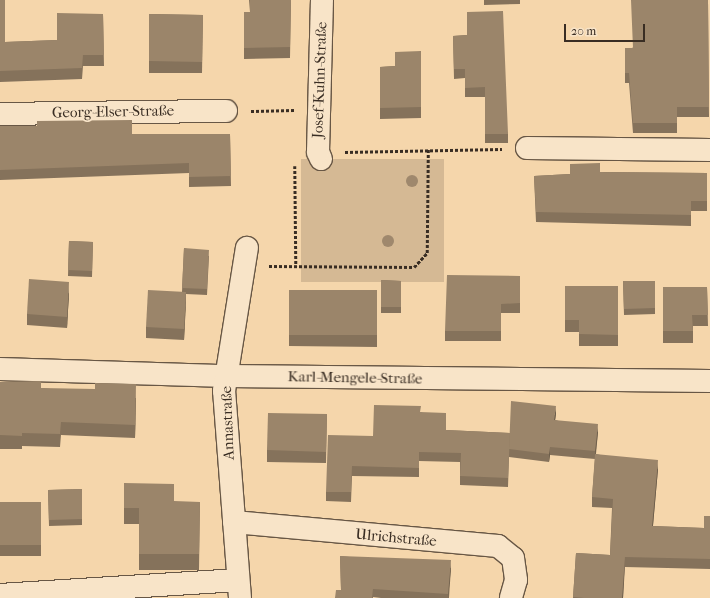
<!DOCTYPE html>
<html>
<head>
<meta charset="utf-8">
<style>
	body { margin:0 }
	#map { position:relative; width:710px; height:598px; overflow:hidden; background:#f5d6ab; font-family:"IM FELL French Canon",serif }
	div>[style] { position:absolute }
	.green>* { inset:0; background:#d5b994 }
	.path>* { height:2.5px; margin-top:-1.25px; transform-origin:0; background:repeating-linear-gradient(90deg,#392d23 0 3px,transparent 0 5px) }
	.roads { filter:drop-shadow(1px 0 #685745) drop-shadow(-1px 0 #685745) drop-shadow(0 1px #685745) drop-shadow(0 -1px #685745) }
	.street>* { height:22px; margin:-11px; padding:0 11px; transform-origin:11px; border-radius:11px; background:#f8e4c8 }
	.trees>* { width:12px; height:12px; margin:-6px; border-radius:50%; background:#9f886d }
	.wall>* { inset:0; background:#85725b }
	.shaded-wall>* { inset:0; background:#6c5d4a }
	.building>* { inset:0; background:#9b856a }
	span { translate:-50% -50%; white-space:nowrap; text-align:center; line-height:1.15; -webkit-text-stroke:3.5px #f8e4c8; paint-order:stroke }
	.street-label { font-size:15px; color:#392d23 }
	.scale { position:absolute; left:564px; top:24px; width:81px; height:18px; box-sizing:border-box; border:2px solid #392d23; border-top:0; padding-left:5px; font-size:12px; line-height:14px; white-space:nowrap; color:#392d23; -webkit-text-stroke:3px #f8e4c8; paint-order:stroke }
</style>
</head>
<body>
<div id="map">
	<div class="green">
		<i style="clip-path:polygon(301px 159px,444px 159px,444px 282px,301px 282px)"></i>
	</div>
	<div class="path">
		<i style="left:251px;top:111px;width:43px;rotate:-1.3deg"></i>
		<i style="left:345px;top:152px;width:157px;rotate:-1.1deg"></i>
		<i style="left:295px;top:166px;width:100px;rotate:89.4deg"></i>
		<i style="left:269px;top:266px;width:145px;rotate:0.4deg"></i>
		<i style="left:414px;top:267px;width:19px;rotate:-47deg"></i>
		<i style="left:427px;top:253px;width:104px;rotate:-89.4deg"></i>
	</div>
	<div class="roads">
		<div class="street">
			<i style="left:0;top:114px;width:226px;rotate:-0.8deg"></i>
			<i style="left:527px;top:148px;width:183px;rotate:0.6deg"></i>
			<i style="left:321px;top:159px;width:8px;rotate:-113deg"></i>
			<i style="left:318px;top:152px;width:152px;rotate:-88.5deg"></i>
			<i style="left:0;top:369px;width:227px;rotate:1.8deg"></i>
			<i style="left:227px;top:376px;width:483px;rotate:0.6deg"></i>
			<i style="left:234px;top:522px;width:265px;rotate:5.2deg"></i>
			<i style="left:498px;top:546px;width:19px;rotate:39deg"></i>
			<i style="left:513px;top:558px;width:22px;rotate:82deg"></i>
			<i style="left:516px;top:580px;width:19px;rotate:106deg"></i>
			<i style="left:0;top:595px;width:238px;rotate:-3.6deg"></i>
			<i style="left:240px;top:598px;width:208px;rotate:-94.4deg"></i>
			<i style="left:224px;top:391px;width:145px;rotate:-80.9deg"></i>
		</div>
	</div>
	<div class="trees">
		<i style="left:412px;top:181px"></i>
		<i style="left:388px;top:241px"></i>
	</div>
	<div class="wall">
		<i style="clip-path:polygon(0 0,5px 42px,57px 40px,103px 14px,104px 66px,83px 66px,82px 79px,0 82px)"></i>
		<i style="clip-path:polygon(249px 0,291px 0,290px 58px,244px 59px,244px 12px,250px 12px)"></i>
		<i style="clip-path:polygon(484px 0,520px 0,520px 4px,484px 5px)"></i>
		<i style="clip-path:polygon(708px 0,709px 117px,677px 117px,677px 133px,633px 133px,629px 83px,625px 83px,625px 48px,632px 48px)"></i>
		<i style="clip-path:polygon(149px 14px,203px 15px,202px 73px,149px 73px)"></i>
		<i style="clip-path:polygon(467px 35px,508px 134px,508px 143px,485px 143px,485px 97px,465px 97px,465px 78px,454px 79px,453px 36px)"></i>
		<i style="clip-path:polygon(421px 51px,421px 118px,380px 119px,380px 67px,395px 66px)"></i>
		<i style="clip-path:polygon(0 126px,132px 134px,230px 134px,231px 186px,189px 187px,189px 173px,0 180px)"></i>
		<i style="clip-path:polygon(600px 172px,707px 173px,707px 211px,691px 211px,691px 226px,536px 222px,534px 176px,570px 174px)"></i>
		<i style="clip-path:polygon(69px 241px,93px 242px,92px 277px,68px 276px)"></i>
		<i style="clip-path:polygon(184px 248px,209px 256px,207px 295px,186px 294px,184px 340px,146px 338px,146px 327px,182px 292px)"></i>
		<i style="clip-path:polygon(520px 276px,520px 313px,501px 313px,501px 341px,445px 341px,445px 331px)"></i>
		<i style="clip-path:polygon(381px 280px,401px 281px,401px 313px,381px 313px)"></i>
		<i style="clip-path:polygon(623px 281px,655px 281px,655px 314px,624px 315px)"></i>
		<i style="clip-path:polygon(565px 286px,618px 286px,618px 346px,579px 346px,579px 332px,565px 332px)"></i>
		<i style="clip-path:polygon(663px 287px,707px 287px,708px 326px,693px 326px,693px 343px,663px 343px)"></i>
		<i style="clip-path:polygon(289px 290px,377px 290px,377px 347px,289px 346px)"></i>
		<i style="clip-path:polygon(69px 293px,67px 328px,27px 325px,27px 314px)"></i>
		<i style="clip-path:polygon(0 382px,41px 388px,136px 398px,135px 438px,61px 435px,60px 447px,22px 446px,22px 449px,0 449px)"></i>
		<i style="clip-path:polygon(421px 412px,446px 430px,510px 433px,556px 414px,555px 420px,598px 432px,596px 454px,658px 469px,653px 526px,704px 528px,710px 516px,710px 569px,625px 567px,623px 598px,573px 598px,576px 553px,610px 555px,612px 508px,592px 507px,592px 497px,595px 459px,550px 455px,549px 462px,509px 457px,509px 456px,508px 487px,460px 485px,460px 462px,419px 461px,419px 477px,352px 476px,351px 502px,326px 501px,326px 492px,373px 436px)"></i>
		<i style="clip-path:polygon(327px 414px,326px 463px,267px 462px,267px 450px)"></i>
		<i style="clip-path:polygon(124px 483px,174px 502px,200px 502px,199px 570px,139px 570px,139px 524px,124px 524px)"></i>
		<i style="clip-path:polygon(82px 489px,82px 525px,49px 526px,48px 490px)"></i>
		<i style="clip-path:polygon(0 502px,41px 502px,41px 556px,0 556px)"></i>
		<i style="clip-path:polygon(340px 556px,451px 568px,449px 598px,381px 598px,373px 597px,373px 598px,335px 598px,341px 590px)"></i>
	</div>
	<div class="shaded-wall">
		<i style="clip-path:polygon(69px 282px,69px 293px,67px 328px,67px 317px)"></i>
		<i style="clip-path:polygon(186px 292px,186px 303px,184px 340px,184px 329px)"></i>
		<i style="clip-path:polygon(136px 384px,136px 398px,135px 438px,135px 425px)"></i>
		<i style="clip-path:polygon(556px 406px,556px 414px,554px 428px,554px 420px)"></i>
		<i style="clip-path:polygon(598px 424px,598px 432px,595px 459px,595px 451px)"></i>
		<i style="clip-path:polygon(550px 447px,550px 455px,549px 462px,549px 454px)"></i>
		<i style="clip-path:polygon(658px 460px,658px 469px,652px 536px,652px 526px)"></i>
		<i style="clip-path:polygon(625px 557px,623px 598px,622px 598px)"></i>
		<i style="clip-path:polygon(451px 560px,451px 568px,448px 598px,448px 594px)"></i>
	</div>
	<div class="building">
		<i style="clip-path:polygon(0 0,5px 0,5px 42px,57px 40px,57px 13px,103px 14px,104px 55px,83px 55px,82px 68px,0 71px)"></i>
		<i style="clip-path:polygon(250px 0,291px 0,290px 47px,244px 48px,244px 12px,250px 12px)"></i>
		<i style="clip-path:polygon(631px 0,708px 0,709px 107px,677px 107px,677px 123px,633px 123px,629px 73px,625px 73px,625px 48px,633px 48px)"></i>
		<i style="clip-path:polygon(503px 11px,508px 134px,485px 134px,485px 87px,465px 88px,465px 69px,454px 69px,453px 36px,467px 35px,467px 12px)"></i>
		<i style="clip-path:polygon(149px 14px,203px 15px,202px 62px,149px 61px)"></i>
		<i style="clip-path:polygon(421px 51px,421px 107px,380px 108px,380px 67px,395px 66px,395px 52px)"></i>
		<i style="clip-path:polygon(132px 120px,132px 134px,230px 134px,231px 176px,189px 177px,189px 163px,0 170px,0 126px,37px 126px,37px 121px)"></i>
		<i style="clip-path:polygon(600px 163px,600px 172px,707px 173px,707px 201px,691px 201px,691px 215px,536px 212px,534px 176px,570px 174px,570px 164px)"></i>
		<i style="clip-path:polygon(69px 241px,93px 242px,92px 271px,68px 270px)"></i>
		<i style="clip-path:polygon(184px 248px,209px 250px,207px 289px,182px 288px)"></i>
		<i style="clip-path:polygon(447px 275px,520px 276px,520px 303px,501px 304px,501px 331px,445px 331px)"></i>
		<i style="clip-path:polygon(29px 279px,69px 282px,67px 317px,27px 314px)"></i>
		<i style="clip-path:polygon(381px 280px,401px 281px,401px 307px,381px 307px)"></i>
		<i style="clip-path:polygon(623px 281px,655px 281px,655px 308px,624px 309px)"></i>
		<i style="clip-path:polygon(565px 286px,618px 286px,618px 335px,579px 334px,579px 320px,565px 320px)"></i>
		<i style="clip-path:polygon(663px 287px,707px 287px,708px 315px,692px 315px,693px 331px,663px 331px)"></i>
		<i style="clip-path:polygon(148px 290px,186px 292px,184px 329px,146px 327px)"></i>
		<i style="clip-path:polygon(289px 290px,377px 290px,377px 335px,289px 335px)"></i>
		<i style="clip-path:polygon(41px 381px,41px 388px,95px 389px,95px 383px,136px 384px,135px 425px,61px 422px,60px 434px,22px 433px,22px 436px,0 435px,0 382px)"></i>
		<i style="clip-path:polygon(511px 401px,556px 406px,554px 420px,598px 424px,595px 451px,550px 447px,549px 454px,509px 449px)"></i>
		<i style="clip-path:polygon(374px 405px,421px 406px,420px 412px,446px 413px,446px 430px,510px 433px,508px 478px,460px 476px,461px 453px,419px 452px,419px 468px,352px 466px,351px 492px,326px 492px,328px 435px,373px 436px)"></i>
		<i style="clip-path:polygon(268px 413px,327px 414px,326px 452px,267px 450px)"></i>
		<i style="clip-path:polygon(595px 454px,658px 460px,652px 526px,704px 528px,704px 516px,710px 516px,710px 559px,625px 557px,622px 598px,584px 598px,573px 597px,576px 553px,610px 555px,613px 499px,592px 497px)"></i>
		<i style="clip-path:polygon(124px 483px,174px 484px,174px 501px,200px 502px,199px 554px,139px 554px,139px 508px,124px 508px)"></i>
		<i style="clip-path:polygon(82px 489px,82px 519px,49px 520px,48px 490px)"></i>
		<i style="clip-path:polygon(0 502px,41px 502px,41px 545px,0 545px)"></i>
		<i style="clip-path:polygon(340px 556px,451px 560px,448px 594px,373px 589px,372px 598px,335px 598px,336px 590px,341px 590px)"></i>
	</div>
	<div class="street-label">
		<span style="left:320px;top:80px;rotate:-88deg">Josef-Kuhn-Straße</span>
		<span style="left:113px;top:112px;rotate:-1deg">Georg-Elser-Straße</span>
		<span style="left:355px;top:378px;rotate:1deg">Karl-Mengele-Straße</span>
		<span style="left:228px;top:423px;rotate:-92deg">Annastraße</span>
		<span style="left:396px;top:538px;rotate:5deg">Ulrichstraße</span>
	</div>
	<div class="scale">20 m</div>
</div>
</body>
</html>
